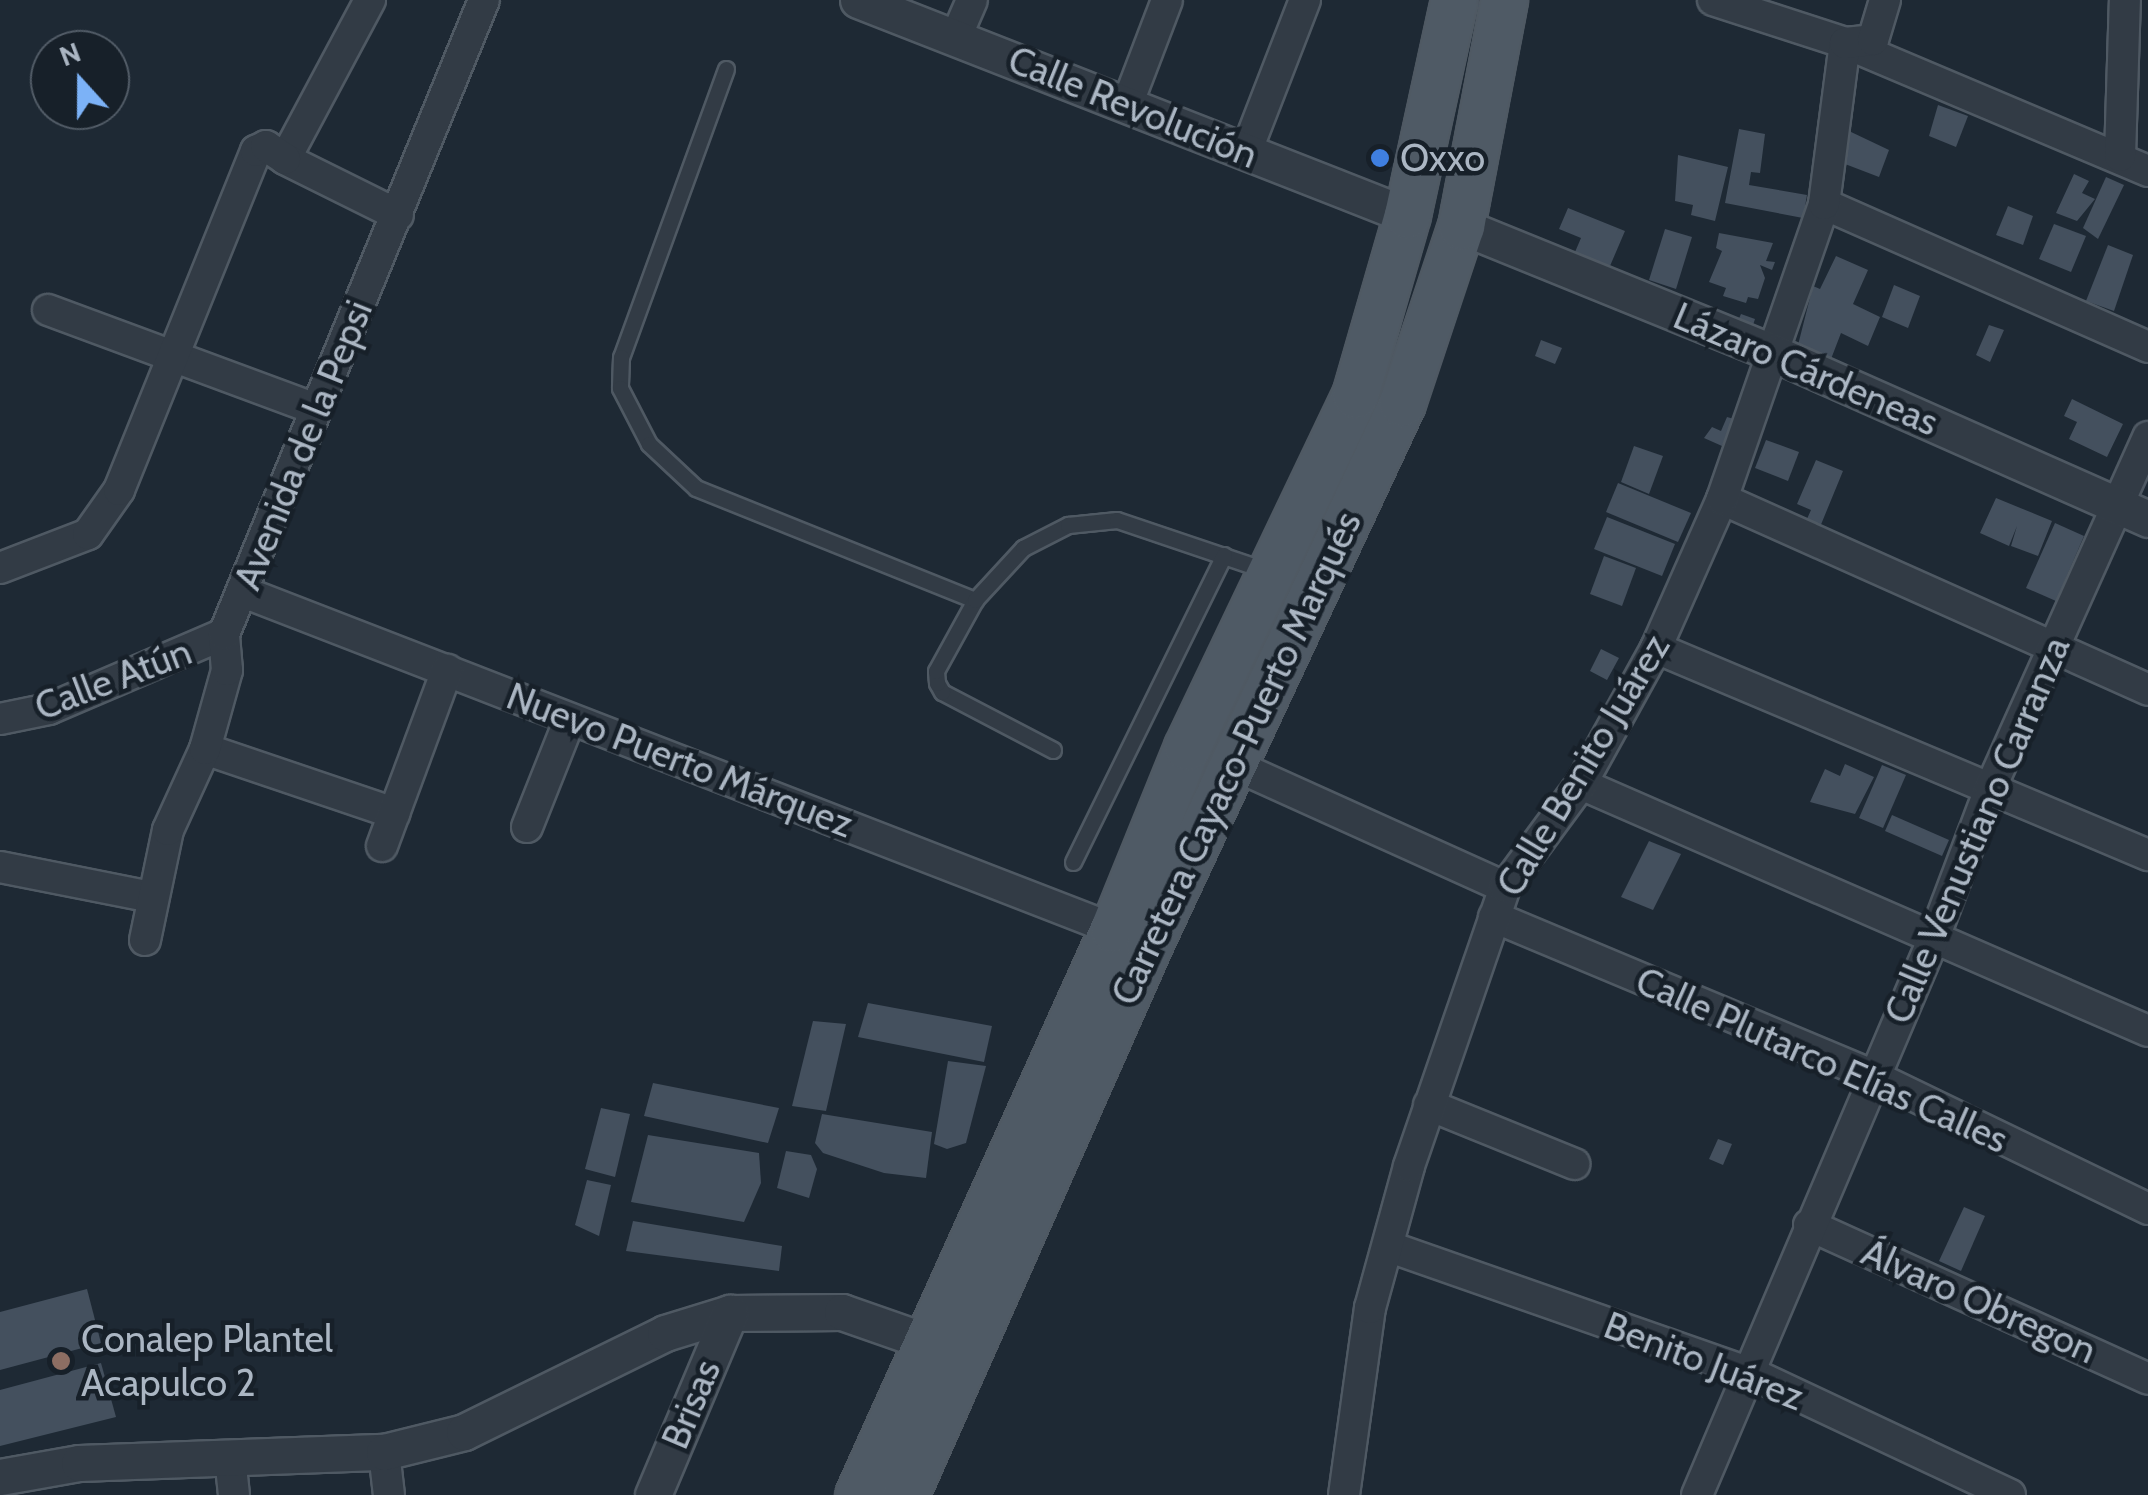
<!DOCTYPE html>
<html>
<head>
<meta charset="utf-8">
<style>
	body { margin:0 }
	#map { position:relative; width:2148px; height:1495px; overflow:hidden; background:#1e2934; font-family:Cabin,sans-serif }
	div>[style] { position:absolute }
	.building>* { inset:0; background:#44505e }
	.roads { filter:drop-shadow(2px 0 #4f5963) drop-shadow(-2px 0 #4f5963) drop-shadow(0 2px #4f5963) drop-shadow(0 -2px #4f5963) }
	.service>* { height:15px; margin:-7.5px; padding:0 7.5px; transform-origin:7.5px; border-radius:7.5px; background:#323b45 }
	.minor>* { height:30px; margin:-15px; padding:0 15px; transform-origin:15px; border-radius:15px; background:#323b45 }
	.tertiary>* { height:35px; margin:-17.5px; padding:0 17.5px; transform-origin:17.5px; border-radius:17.5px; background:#323b45 }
	.primary>* { height:45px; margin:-22.5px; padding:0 22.5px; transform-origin:22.5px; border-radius:22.5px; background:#4f5a65 }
	.dots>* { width:28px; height:28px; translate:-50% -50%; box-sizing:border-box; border:5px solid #172029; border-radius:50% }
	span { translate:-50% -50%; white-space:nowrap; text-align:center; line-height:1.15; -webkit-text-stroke:9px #172029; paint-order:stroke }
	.street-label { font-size:38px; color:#abb6c3 }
	.poi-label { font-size:38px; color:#abb6c3 }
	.left { translate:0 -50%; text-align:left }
	.north { position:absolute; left:30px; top:30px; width:100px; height:100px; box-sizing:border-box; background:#172029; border:2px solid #525c67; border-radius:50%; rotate:339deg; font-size:28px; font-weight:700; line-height:40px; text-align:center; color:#abb6c3 }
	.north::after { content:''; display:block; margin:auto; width:35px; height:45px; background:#7cb2f7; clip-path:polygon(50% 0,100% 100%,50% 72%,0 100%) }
</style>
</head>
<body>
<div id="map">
	<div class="building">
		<i style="clip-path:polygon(1938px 105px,1968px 116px,1956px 147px,1929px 136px)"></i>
		<i style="clip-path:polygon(1739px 129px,1765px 134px,1760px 173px,1751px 172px,1749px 185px,1807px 195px,1803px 218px,1725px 203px)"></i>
		<i style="clip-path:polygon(1849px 131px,1889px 150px,1879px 177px,1845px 164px)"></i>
		<i style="clip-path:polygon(1678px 155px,1728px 167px,1715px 221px,1691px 215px,1693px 205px,1675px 201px)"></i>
		<i style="clip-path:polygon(2074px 174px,2089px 181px,2082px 193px,2095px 199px,2077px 221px,2056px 213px)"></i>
		<i style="clip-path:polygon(2106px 177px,2124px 185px,2098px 239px,2083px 228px)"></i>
		<i style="clip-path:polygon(2008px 206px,2033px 216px,2023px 245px,1996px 235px)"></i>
		<i style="clip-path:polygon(1568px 208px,1625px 231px,1610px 266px,1575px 252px,1581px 238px,1559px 229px)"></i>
		<i style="clip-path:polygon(2054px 224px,2086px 236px,2071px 272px,2039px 259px)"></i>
		<i style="clip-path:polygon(1665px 229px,1692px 237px,1676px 289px,1649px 280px)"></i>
		<i style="clip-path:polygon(1719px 233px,1773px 243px,1766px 261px,1775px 262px,1772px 270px,1760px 265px,1765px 278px,1758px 299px,1748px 297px,1746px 303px,1723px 296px,1726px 288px,1709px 282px,1722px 251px,1716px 248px)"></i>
		<i style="clip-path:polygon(2108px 245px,2133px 255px,2114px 311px,2086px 301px)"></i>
		<i style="clip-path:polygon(1836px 256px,1868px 270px,1853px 304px,1880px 317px,1868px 346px,1841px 333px,1831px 359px,1798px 345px,1813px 286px,1820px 289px)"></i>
		<i style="clip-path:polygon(1894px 285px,1920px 296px,1908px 328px,1882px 317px)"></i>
		<i style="clip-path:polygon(1741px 314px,1755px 319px,1752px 328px,1737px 323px)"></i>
		<i style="clip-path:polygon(1989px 325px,2004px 330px,1990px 362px,1976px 355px)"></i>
		<i style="clip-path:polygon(1541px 340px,1562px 348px,1555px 364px,1535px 356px)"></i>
		<i style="clip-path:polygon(2072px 399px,2123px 424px,2107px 457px,2069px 439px,2077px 422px,2064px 416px)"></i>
		<i style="clip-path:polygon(1727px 417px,1734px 419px,1722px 446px,1704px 438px,1712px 427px,1721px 431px)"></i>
		<i style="clip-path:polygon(1766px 440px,1799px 452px,1788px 481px,1755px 468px)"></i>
		<i style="clip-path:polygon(1634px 446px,1663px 456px,1649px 494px,1621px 482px)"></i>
		<i style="clip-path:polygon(1816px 460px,1843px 471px,1820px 527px,1806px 521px,1811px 510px,1797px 504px)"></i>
		<i style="clip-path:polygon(1618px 483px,1691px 513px,1678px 542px,1606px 512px)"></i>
		<i style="clip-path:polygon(1996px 498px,2052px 521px,2038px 556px,2011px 546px,2017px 526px,2009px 546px,1980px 533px)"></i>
		<i style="clip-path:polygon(1607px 517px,1675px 544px,1662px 576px,1594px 549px)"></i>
		<i style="clip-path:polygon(2055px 523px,2084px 536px,2056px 601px,2026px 588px)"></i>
		<i style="clip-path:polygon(1604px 556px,1636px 568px,1622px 606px,1590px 594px)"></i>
		<i style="clip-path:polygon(1601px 649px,1619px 658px,1607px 680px,1590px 671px)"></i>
		<i style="clip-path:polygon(1845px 764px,1874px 777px,1855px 814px,1810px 802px,1825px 769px,1840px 776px)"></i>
		<i style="clip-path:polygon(1882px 765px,1906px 775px,1883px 828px,1859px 818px)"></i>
		<i style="clip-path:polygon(1892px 815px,1949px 840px,1942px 856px,1885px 831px)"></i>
		<i style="clip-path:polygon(1649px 841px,1681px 854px,1653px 910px,1621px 897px)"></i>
		<i style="clip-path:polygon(868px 1003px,992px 1026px,984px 1062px,858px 1037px)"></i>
		<i style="clip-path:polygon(813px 1021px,846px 1024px,826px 1111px,792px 1106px)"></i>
		<i style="clip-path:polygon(948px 1061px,986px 1066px,966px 1143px,947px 1149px,934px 1144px)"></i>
		<i style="clip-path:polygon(653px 1083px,779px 1108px,768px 1143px,644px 1116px)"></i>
		<i style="clip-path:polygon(601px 1108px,630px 1114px,615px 1177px,585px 1169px)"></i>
		<i style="clip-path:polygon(822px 1114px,932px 1132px,926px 1178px,884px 1173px,823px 1153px,815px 1143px)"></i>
		<i style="clip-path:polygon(648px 1135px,759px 1153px,761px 1183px,744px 1222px,631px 1202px)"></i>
		<i style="clip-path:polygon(1718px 1139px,1732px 1144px,1723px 1165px,1709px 1159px)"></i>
		<i style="clip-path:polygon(786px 1151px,811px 1155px,817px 1169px,809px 1198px,777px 1188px)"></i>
		<i style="clip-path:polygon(587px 1180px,611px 1185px,599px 1236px,575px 1225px)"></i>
		<i style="clip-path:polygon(1964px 1207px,1985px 1216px,1961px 1271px,1939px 1261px)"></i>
		<i style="clip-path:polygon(633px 1221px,782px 1246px,779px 1271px,626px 1251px)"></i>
		<i style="clip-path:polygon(87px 1289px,101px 1343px,0 1370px,0 1312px)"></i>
		<i style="clip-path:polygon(101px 1363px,116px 1417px,0 1446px,0 1390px)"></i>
	</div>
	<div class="roads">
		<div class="service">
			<i style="left:726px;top:69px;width:307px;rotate:110deg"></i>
			<i style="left:621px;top:357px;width:31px;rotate:92deg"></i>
			<i style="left:620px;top:388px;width:63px;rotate:62.6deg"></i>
			<i style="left:649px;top:444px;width:64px;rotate:43.1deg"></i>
			<i style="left:696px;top:488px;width:301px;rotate:21.9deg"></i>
			<i style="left:1053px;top:750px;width:125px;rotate:-152.4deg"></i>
			<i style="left:942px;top:692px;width:10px;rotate:-119deg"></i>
			<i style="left:937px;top:683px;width:12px;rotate:-95deg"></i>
			<i style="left:936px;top:671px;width:81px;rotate:-61.2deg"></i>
			<i style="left:975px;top:600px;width:71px;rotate:-47.3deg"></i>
			<i style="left:1023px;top:548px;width:51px;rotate:-27.1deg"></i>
			<i style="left:1068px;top:525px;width:49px;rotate:-5.8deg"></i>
			<i style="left:1117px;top:520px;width:159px;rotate:18.7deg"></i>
			<i style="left:1073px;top:862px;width:342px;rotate:-63.8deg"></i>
		</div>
		<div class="minor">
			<i style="left:370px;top:0;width:180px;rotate:118.1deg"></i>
			<i style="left:285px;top:159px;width:126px;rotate:26.4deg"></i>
			<i style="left:1713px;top:0;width:139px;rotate:18deg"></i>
			<i style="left:1845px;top:43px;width:329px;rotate:22.9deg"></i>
			<i style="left:956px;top:37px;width:40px;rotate:-66.6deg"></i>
			<i style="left:1127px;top:105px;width:112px;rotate:-69.1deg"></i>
			<i style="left:1246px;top:152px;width:163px;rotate:-68.8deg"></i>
			<i style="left:2120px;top:156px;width:156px;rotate:-88.2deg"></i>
			<i style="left:1824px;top:204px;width:354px;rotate:23.8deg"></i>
			<i style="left:48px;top:310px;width:285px;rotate:20.3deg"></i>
			<i style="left:1722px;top:499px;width:467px;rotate:24.1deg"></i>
			<i style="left:0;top:568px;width:94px;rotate:-21.1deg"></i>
			<i style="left:88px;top:534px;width:54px;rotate:-54.8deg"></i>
			<i style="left:119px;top:490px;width:366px;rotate:-68deg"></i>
			<i style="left:256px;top:151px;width:11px;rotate:-27deg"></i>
			<i style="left:266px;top:146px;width:23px;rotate:34deg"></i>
			<i style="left:246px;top:593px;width:930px;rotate:21.18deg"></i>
			<i style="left:1656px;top:648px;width:534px;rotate:22.82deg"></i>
			<i style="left:0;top:719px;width:50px;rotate:-11.5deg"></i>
			<i style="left:49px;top:709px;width:190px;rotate:-23.2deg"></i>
			<i style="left:205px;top:749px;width:200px;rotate:18.7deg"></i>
			<i style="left:1232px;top:764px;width:299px;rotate:24.3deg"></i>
			<i style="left:1581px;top:784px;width:618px;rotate:23.54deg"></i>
			<i style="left:527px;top:827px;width:116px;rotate:-68.3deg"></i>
			<i style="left:382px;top:846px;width:188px;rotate:-69.7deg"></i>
			<i style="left:0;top:867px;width:155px;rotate:11.2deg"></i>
			<i style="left:1494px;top:917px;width:409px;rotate:22.7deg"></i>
			<i style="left:1871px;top:1075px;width:308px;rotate:25.8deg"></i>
			<i style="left:145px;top:940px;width:112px;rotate:-78.2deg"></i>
			<i style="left:168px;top:830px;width:89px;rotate:-65.4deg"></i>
			<i style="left:205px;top:749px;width:82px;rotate:-74.4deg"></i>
			<i style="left:227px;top:670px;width:36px;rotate:-95deg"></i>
			<i style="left:224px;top:634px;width:685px;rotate:-67.7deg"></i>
			<i style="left:1429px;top:1105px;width:157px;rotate:22.1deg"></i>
			<i style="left:1809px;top:1225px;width:372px;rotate:24.4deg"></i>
			<i style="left:1390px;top:1247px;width:385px;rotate:19.3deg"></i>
			<i style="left:1753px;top:1374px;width:284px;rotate:25.2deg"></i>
			<i style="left:384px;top:1452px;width:43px;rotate:83.4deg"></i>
			<i style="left:230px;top:1457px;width:38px;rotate:84deg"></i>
			<i style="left:1344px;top:1495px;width:189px;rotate:-82.1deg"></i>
			<i style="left:1370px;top:1308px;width:147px;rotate:-74.6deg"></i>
			<i style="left:1409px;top:1166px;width:295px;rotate:-71deg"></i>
			<i style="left:1505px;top:887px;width:128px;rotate:-53.6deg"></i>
			<i style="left:1581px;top:784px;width:155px;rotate:-61.1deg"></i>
			<i style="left:1656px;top:648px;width:163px;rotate:-66.1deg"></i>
			<i style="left:1722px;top:499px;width:312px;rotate:-70.9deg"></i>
			<i style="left:1824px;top:204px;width:162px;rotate:-82.6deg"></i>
			<i style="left:1845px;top:43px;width:28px;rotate:-6deg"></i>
			<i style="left:1873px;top:40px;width:42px;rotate:-73.3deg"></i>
			<i style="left:1697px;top:1495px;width:603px;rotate:-66.96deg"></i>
			<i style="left:1933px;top:940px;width:161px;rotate:-69.3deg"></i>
			<i style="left:1990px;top:789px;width:386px;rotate:-65.8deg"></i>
		</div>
		<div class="tertiary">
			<i style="left:858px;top:0;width:590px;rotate:21.39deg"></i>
			<i style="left:1461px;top:226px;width:340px;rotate:22.1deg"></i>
			<i style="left:1776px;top:354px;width:407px;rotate:23.9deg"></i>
			<i style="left:0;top:1477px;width:80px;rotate:-10deg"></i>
			<i style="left:79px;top:1463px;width:305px;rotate:-2.1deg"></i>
			<i style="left:384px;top:1452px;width:82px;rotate:-14deg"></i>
			<i style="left:464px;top:1432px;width:224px;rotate:-26.2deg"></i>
			<i style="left:665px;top:1333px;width:68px;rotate:-17.1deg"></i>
			<i style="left:730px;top:1313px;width:112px;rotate:-0.5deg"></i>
			<i style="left:842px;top:1312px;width:88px;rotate:19.3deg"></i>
			<i style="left:653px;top:1495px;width:198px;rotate:-67.1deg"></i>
		</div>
		<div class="primary">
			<i style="left:858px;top:1495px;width:621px;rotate:-65.75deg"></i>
			<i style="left:1113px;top:929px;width:196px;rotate:-67.9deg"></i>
			<i style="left:1187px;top:747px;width:390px;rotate:-64.5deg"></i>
			<i style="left:1355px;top:395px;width:187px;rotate:-73.9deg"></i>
			<i style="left:1407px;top:215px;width:220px;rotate:-77.7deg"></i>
			<i style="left:905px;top:1495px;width:603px;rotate:-66.11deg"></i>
			<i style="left:1149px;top:944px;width:597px;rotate:-64.94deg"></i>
			<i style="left:1402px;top:403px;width:187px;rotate:-71.6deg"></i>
			<i style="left:1461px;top:226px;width:230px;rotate:-79.2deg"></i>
		</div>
	</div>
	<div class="dots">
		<i style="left:1380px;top:158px;background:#3f7fe0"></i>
		<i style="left:61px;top:1361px;background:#8d6e63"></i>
	</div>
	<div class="street-label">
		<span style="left:1133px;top:107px;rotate:22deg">Calle Revolución</span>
		<span style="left:1806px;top:369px;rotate:23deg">Lázaro Cárdeneas</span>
		<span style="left:303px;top:445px;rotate:-68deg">Avenida de la Pepsi</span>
		<span style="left:113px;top:679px;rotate:-21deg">Calle Atún</span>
		<span style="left:1236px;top:758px;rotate:-65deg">Carretera Cayaco-Puerto Marqués</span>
		<span style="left:680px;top:760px;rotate:21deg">Nuevo Puerto Márquez</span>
		<span style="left:1583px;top:765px;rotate:-59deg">Calle Benito Juárez</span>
		<span style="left:1977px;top:830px;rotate:-67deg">Calle Venustiano Carranza</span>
		<span style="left:1822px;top:1060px;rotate:24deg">Calle Plutarco Elías Calles</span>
		<span style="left:1979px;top:1301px;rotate:24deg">Álvaro Obregon</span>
		<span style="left:1704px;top:1361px;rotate:21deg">Benito Juárez</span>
		<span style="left:691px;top:1404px;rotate:-67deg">Brisas</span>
	</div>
	<div class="poi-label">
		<span class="left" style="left:1400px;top:158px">Oxxo</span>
		<span class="left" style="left:81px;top:1361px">Conalep Plantel<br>Acapulco 2</span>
	</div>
	<div class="north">N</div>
</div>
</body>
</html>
